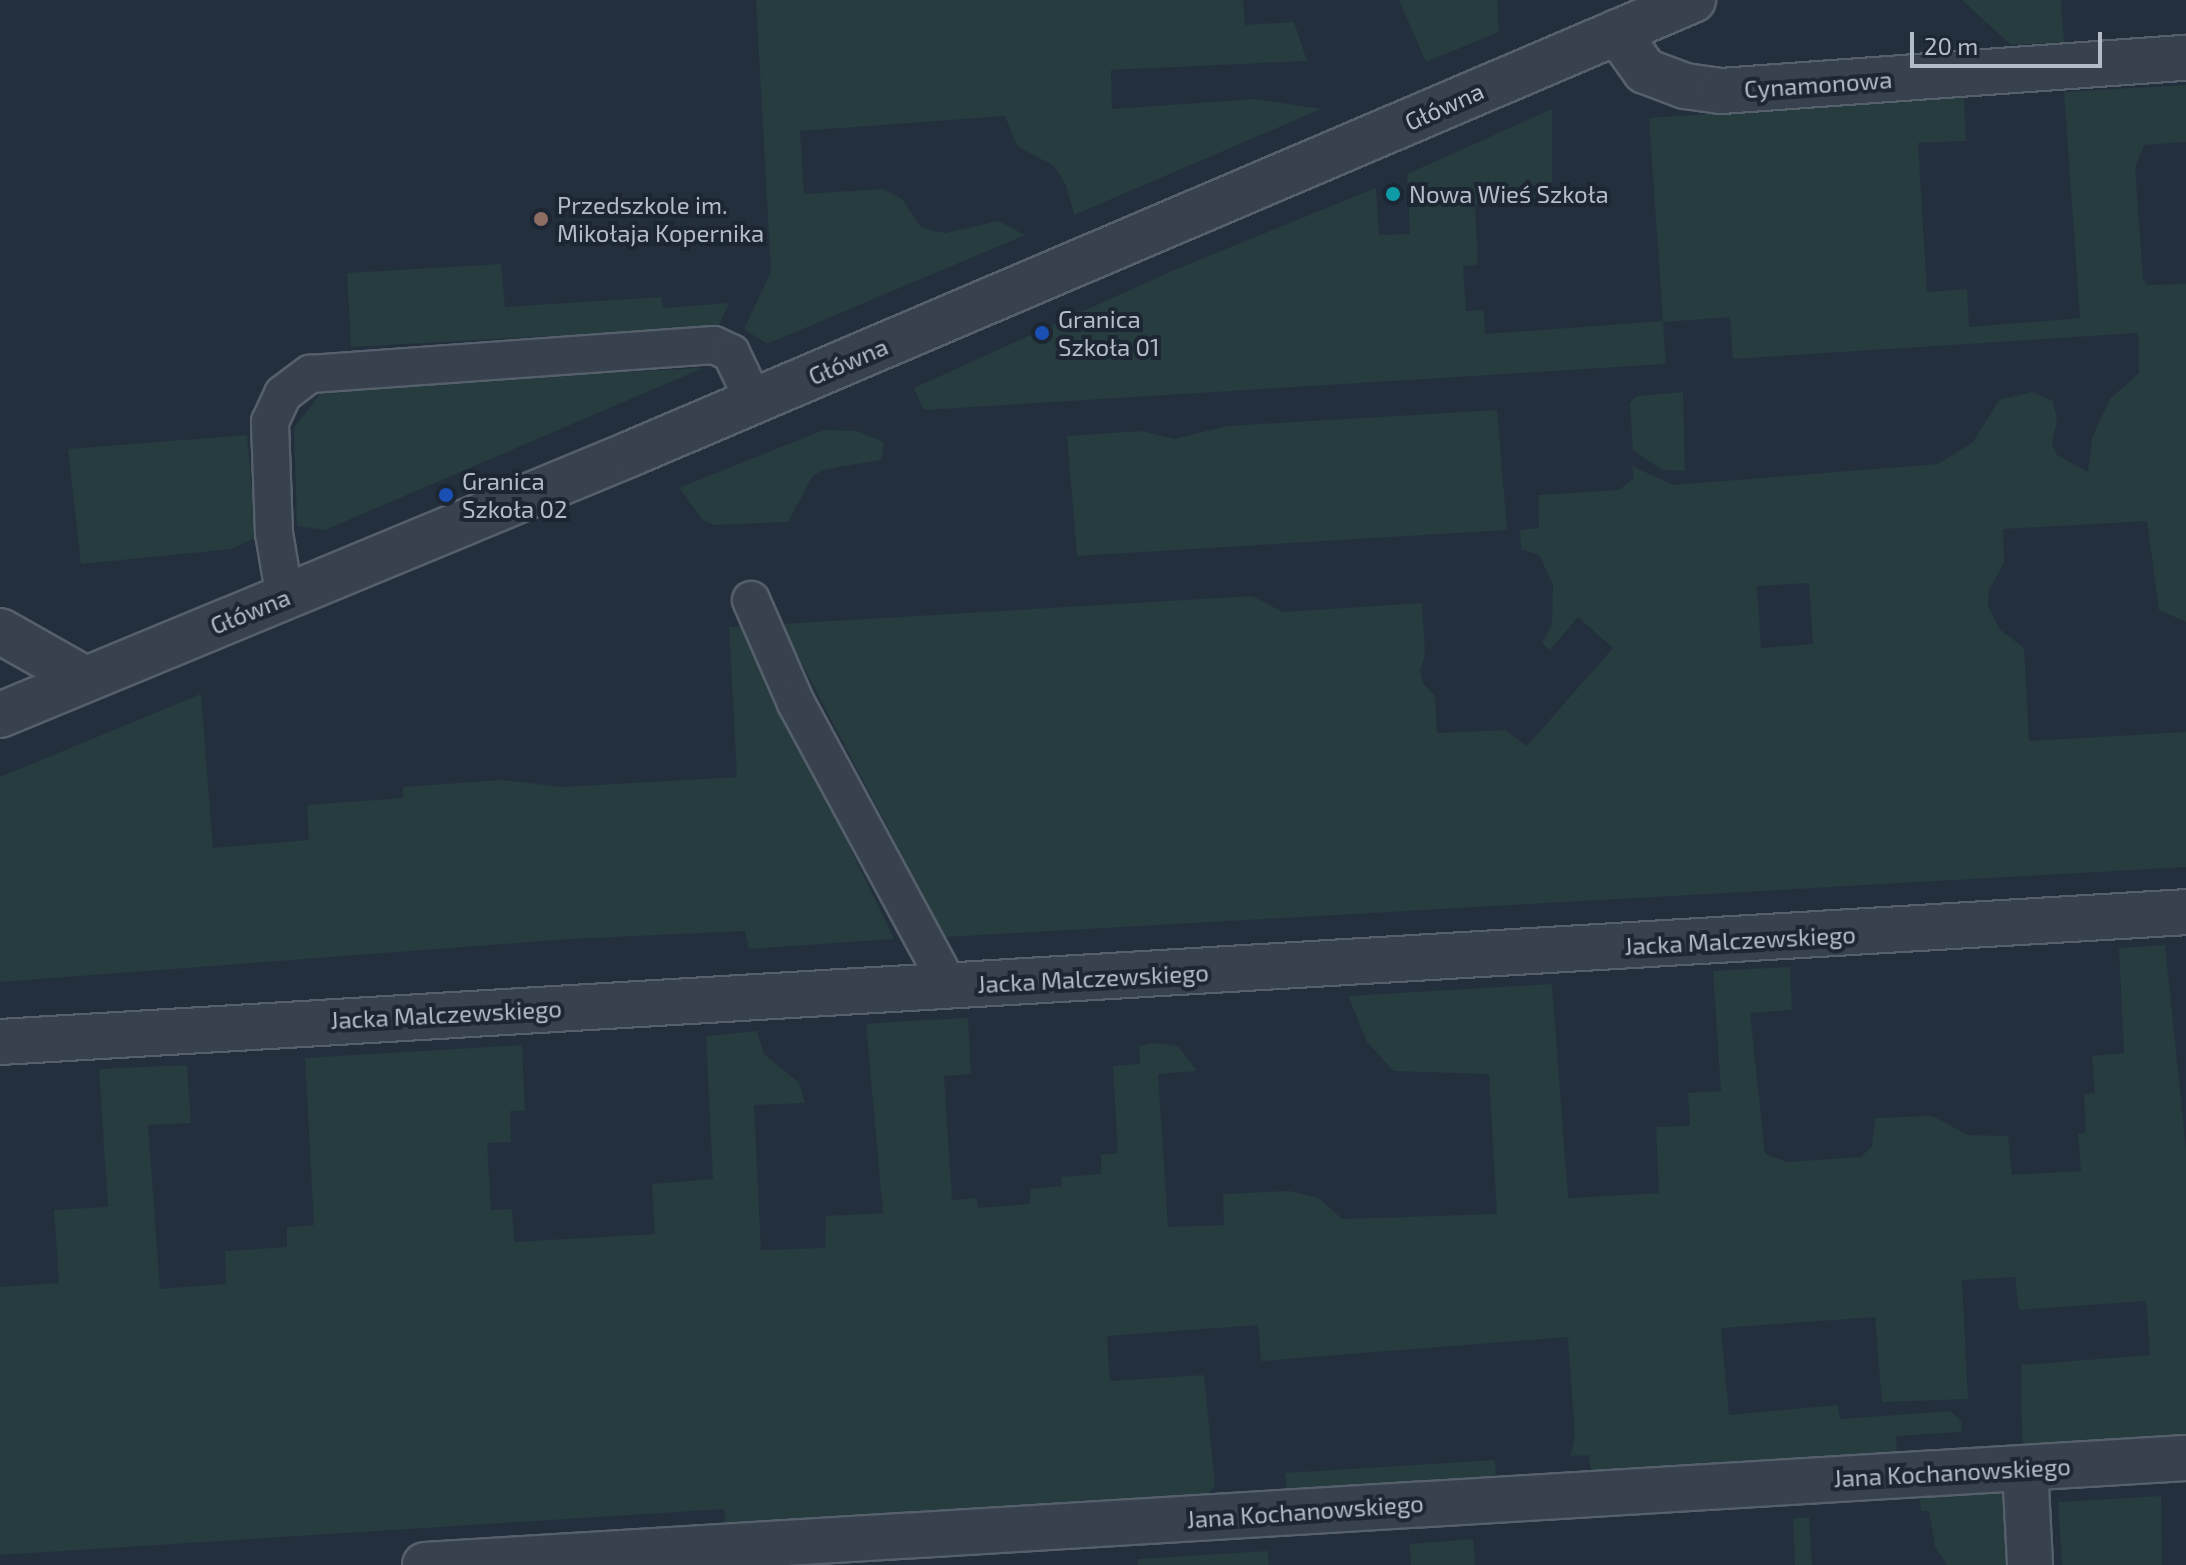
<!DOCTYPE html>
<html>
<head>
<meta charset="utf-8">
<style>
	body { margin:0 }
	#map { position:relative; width:2186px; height:1565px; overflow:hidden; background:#242f3e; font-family:"Exo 2",sans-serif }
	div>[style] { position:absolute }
	.green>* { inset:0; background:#263c3f }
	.roads { filter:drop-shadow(2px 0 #565f6c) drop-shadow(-2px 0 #565f6c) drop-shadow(0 2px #565f6c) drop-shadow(0 -2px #565f6c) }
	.lane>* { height:36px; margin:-18px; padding:0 18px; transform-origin:18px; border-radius:18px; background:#38414e }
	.street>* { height:44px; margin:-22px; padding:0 22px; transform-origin:22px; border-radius:22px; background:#38414e }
	.dots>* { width:22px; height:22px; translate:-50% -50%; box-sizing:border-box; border:4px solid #1d2633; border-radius:50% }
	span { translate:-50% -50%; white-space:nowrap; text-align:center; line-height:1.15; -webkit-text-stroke:8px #1d2633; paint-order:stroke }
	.street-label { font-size:24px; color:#b4bcc9 }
	.poi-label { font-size:24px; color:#b4bcc9 }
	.left { translate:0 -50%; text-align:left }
	.scale { position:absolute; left:1910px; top:32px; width:192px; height:36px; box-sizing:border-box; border:4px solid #b4bcc9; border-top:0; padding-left:10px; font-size:24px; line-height:28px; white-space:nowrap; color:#b4bcc9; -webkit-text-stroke:6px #1d2633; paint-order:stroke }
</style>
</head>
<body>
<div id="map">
	<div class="green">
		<i style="clip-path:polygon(756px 0,1243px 0,1245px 25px,1294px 22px,1307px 61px,1111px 70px,1112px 109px,1255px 99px,1321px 109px,1074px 215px,1066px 185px,1054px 166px,1017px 146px,1005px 116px,800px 131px,804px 194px,883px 189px,902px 199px,919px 225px,931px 231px,946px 233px,998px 221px,1025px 235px,767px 344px,744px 329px,771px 272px)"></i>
		<i style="clip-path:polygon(1399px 0,1497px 0,1499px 32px,1426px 62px)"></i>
		<i style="clip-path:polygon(1962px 0,2061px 0,2064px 42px,2011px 45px)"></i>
		<i style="clip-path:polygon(evenodd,2186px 85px,2186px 142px,2144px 145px,2135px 168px,2143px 278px,2147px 285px,2186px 284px,2186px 622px,2159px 610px,2147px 521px,2003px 529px,2004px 563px,1989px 590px,1988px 605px,1999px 629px,2024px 648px,2029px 741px,2186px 732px,2186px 867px,945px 937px,781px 624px,1252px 596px,1283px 612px,1422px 603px,1425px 655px,1420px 670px,1423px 683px,1435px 696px,1437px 733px,1505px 730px,1527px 746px,1613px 648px,1578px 617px,1550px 650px,1542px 643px,1552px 624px,1553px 584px,1539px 555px,1521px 549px,1520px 530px,1539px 528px,1538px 495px,1619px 490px,1634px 478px,1632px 466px,1673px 485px,1938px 464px,1973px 442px,1999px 400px,2032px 392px,2053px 401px,2057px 420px,2052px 445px,2057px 455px,2088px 472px,2092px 438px,2110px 399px,2139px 373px,2138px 333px,1733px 359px,1730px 317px,1663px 322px,1666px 364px,924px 410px,914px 388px,1174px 270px,1376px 188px,1379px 235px,1410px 234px,1407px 174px,1552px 109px,1552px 198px,1475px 204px,1478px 265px,1463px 266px,1466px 311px,1484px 310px,1485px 334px,1663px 321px,1649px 118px,1964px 97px,1966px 141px,1918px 143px,1927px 292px,1967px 289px,1969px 327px,2080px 318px,2064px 92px,2186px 85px,1809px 583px,1813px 644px,1761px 648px,1757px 586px,1809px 583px)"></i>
		<i style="clip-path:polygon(501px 264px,505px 307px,661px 297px,663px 308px,729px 303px,718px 327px,351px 347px,347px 273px)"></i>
		<i style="clip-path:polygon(703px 368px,325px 530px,297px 526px,294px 428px,321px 393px,362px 386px)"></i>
		<i style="clip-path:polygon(1683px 392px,1685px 471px,1662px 470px,1633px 450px,1630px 403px,1637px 396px)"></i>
		<i style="clip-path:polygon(1497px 410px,1507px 530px,1077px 556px,1067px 436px,1141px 431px,1174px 439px,1227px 426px)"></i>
		<i style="clip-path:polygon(824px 430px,857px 431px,884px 442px,881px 460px,822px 470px,812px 477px,788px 522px,714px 525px,703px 520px,679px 488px)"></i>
		<i style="clip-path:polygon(247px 435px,256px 537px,232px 549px,81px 564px,68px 449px)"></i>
		<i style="clip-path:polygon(743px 626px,894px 939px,749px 949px,745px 931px,570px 939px,0 982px,0 777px,201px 694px,213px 848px,309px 840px,307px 805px,403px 798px,403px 787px,501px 780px,563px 787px,737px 777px,729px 627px)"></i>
		<i style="clip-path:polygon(2165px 945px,2186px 1148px,2186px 1437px,2031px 1446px,2022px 1441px,2021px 1365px,2150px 1355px,2146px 1301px,2019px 1310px,2015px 1277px,1962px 1280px,1968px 1399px,1882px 1402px,1875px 1317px,1721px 1328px,1729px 1415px,1838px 1405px,1840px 1419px,1951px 1411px,1962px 1422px,1961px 1432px,1896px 1436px,1897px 1454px,1591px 1474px,1589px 1455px,1570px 1456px,1575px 1437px,1568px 1337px,1261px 1361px,1258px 1325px,1107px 1336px,1110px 1381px,1204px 1375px,1215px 1486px,1206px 1497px,726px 1526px,724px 1509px,0 1555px,0 1287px,59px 1283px,54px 1210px,108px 1207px,99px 1069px,187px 1065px,191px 1123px,148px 1125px,160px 1289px,226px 1284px,225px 1251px,287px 1247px,287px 1227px,314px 1225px,305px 1058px,522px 1045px,525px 1111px,510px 1111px,511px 1142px,487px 1143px,491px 1210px,512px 1209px,514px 1242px,655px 1234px,652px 1184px,713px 1179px,706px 1036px,757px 1031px,764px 1054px,799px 1083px,805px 1103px,754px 1105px,761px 1250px,825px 1248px,826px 1216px,883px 1213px,866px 1024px,907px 1021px,968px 1018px,971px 1074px,944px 1076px,952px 1200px,976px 1198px,978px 1208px,1030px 1204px,1030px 1189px,1062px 1186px,1061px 1177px,1101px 1174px,1101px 1155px,1118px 1153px,1113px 1066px,1140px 1064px,1139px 1046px,1154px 1043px,1178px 1046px,1197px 1071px,1158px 1074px,1168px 1227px,1224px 1225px,1223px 1194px,1289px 1191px,1319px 1198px,1342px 1219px,1497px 1214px,1489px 1074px,1394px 1071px,1367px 1042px,1348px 996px,1552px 984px,1568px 1198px,1659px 1193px,1656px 1127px,1690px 1126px,1688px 1093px,1721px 1091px,1713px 971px,1790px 967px,1792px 1010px,1750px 1013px,1765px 1154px,1787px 1162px,1861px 1157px,1872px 1146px,1875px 1118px,1932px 1116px,1968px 1135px,2008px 1136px,2012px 1175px,2081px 1171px,2078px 1134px,2086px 1133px,2084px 1094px,2095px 1093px,2092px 1056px,2124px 1053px,2119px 948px)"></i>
		<i style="clip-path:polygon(1495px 1460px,1496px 1480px,1287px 1493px,1285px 1473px)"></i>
		<i style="clip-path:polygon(1995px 1490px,2007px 1500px,2010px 1565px,1947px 1565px,1935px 1547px,1929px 1511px,1921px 1511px,1920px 1495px)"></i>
		<i style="clip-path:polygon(2161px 1496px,2162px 1565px,2062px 1565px,2058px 1502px)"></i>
		<i style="clip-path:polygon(1809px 1517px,1812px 1565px,1795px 1565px,1793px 1519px)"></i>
		<i style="clip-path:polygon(1473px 1539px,1475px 1565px,1411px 1565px,1409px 1544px)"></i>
		<i style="clip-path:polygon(1268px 1551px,1269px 1565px,1138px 1565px,1138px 1559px)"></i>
	</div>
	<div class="roads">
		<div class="lane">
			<i style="left:285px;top:598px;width:66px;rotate:-99.6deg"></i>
			<i style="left:274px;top:533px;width:111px;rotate:-92.1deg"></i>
			<i style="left:270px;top:422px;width:31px;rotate:-65deg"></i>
			<i style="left:283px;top:394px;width:34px;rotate:-37deg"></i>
			<i style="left:310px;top:374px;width:405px;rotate:-4.1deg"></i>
			<i style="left:714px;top:345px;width:19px;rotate:25deg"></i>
			<i style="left:731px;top:353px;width:53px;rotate:64.4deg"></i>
			<i style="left:751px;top:600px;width:112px;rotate:66.4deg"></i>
			<i style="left:796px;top:703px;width:322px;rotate:61.6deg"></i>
		</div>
		<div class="street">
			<i style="left:1617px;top:32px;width:48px;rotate:54.3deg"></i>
			<i style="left:1645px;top:71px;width:43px;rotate:20.6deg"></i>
			<i style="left:1685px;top:86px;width:36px;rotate:8deg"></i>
			<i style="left:1721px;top:91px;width:466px;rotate:-4.1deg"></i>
			<i style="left:0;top:631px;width:98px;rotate:29.5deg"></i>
			<i style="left:0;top:715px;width:682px;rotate:-22.5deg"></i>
			<i style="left:630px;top:454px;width:1156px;rotate:-23.13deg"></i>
			<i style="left:0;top:1042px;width:2190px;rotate:-3.4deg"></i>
			<i style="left:2025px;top:1468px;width:97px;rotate:87deg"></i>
			<i style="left:425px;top:1565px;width:1764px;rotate:-3.48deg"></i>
		</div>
	</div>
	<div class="dots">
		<i style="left:1393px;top:194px;background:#0f9aa8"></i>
		<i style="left:541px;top:219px;background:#8d6e63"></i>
		<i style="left:1042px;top:333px;background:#1a4fb4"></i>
		<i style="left:446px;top:495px;background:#1a4fb4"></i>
	</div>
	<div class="street-label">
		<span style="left:1818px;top:84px;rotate:-4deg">Cynamonowa</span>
		<span style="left:1444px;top:106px;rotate:-24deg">Główna</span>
		<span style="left:848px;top:361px;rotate:-23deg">Główna</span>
		<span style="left:250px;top:611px;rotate:-22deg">Główna</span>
		<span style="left:1740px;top:940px;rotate:-3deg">Jacka Malczewskiego</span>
		<span style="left:1093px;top:978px;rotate:-3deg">Jacka Malczewskiego</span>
		<span style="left:446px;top:1014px;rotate:-3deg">Jacka Malczewskiego</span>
		<span style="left:1952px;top:1472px;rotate:-3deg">Jana Kochanowskiego</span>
		<span style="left:1305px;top:1511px;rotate:-4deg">Jana Kochanowskiego</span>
	</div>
	<div class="poi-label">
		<span class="left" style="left:1409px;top:194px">Nowa Wieś Szkoła</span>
		<span class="left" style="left:557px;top:219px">Przedszkole im.<br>Mikołaja Kopernika</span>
		<span class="left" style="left:1058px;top:333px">Granica<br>Szkoła 01</span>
		<span class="left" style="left:462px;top:495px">Granica<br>Szkoła 02</span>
	</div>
	<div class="scale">20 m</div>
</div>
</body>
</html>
